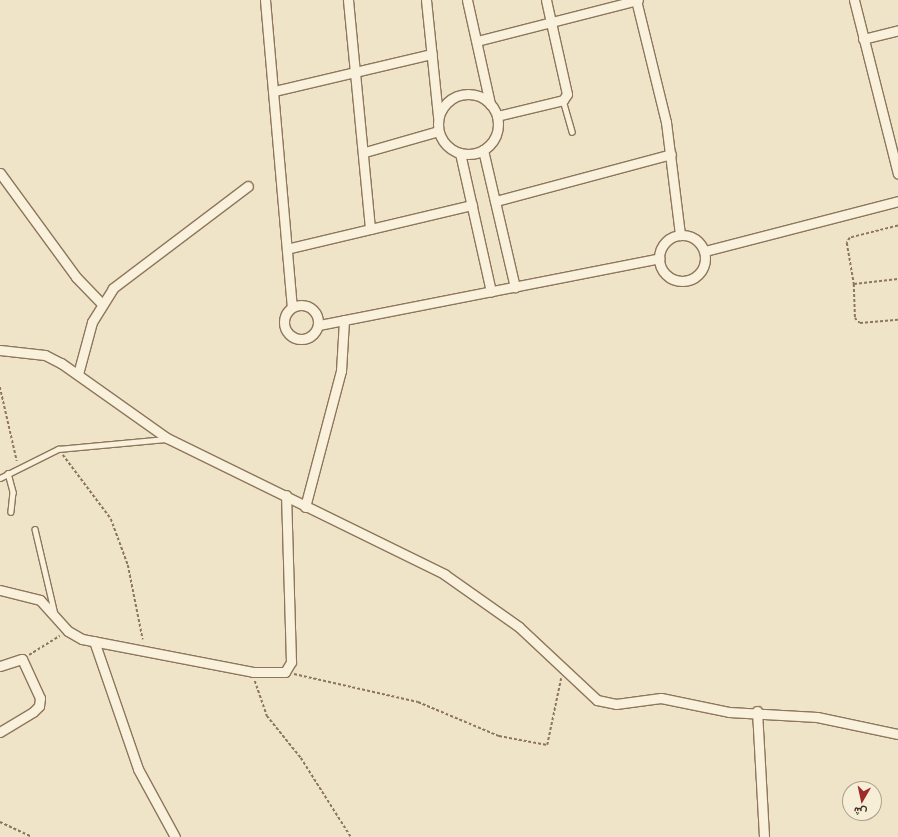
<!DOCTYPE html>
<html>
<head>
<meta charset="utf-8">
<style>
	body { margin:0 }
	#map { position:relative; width:898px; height:837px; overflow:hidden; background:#f0e4c8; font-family:"Playfair Display",Vazirmatn,serif }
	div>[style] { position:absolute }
	.path>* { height:1.5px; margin-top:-0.75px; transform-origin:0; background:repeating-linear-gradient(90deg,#8d765c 0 3px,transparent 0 5px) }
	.roads { filter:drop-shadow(1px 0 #8d765c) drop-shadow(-1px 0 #8d765c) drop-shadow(0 1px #8d765c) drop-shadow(0 -1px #8d765c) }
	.service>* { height:4.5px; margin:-2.25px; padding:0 2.25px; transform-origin:2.25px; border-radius:2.25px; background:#faf1dc }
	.minor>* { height:9px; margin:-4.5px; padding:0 4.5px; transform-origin:4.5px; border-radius:4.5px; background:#faf1dc }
	.minor>.ring { margin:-4.5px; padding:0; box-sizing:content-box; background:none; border:9px solid #faf1dc; border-radius:50% }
	span { translate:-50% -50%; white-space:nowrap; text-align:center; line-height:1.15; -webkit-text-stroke:3px #f7eed8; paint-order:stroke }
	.north { position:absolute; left:842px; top:781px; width:40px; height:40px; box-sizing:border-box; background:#f7eed8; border:1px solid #ada18e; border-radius:50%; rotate:189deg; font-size:11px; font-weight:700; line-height:16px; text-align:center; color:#3d2e20 }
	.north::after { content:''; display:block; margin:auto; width:14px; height:18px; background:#9e2a2b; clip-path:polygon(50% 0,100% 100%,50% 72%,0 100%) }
</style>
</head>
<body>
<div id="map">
	<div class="path">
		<i style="left:898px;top:226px;width:49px;rotate:166deg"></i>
		<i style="left:850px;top:238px;width:6px;rotate:121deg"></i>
		<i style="left:847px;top:243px;width:42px;rotate:80.3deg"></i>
		<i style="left:854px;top:284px;width:34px;rotate:88deg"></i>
		<i style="left:855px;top:318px;width:7px;rotate:45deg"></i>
		<i style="left:860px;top:323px;width:38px;rotate:-5deg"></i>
		<i style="left:854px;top:284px;width:44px;rotate:-6.5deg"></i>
		<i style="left:0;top:387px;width:76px;rotate:77.1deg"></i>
		<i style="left:63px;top:455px;width:80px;rotate:53.1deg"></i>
		<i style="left:111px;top:519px;width:49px;rotate:69.7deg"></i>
		<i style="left:128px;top:565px;width:76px;rotate:78.7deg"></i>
		<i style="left:29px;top:655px;width:36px;rotate:-32deg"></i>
		<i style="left:294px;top:674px;width:127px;rotate:12.7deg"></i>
		<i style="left:418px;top:702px;width:88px;rotate:22.8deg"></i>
		<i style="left:499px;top:736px;width:49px;rotate:10.6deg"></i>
		<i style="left:547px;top:745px;width:68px;rotate:-78.2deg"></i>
		<i style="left:255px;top:681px;width:37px;rotate:71deg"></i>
		<i style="left:267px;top:716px;width:54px;rotate:51deg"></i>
		<i style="left:301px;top:758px;width:93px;rotate:57.7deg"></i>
		<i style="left:0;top:822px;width:35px;rotate:25deg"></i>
	</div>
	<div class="roads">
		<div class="service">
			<i style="left:563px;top:100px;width:33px;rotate:74deg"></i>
			<i style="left:8px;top:473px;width:20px;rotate:75deg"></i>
			<i style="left:13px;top:492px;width:20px;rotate:96deg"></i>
			<i style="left:0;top:478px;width:65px;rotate:-26.6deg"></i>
			<i style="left:58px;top:449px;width:108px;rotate:-5.3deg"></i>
			<i style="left:35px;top:529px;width:87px;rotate:76.8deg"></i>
		</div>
		<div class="minor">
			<i style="left:265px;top:0;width:308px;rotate:85deg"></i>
			<i style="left:348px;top:0;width:230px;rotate:84.5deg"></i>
			<i style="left:426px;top:0;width:117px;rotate:84.1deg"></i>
			<i style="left:467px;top:0;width:107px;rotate:77.5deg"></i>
			<i style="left:636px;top:0;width:126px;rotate:76.2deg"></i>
			<i style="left:666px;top:122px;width:114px;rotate:82.9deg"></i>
			<i style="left:854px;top:0;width:179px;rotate:75.8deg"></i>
			<i style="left:863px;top:39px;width:36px;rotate:-14deg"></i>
			<i style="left:477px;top:41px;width:166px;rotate:-14.3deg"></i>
			<i style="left:274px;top:91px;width:162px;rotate:-13.2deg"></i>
			<i class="ring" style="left:438px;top:94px;width:51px;height:51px"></i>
			<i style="left:497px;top:116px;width:68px;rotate:-13.6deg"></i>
			<i style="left:563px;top:100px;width:7px;rotate:-56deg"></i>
			<i style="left:567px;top:94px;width:96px;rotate:-102.6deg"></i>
			<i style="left:483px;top:150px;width:141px;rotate:76.9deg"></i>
			<i style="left:365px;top:152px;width:76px;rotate:-16deg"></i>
			<i style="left:460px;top:153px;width:142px;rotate:77.4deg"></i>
			<i style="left:0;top:173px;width:129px;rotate:53.8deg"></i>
			<i style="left:76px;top:277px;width:37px;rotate:46deg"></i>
			<i style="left:496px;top:201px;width:181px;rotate:-15deg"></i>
			<i class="ring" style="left:659px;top:235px;width:37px;height:37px"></i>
			<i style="left:290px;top:248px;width:187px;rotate:-13.3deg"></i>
			<i style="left:705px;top:251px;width:199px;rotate:-14.5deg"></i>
			<i class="ring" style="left:284px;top:305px;width:25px;height:25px"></i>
			<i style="left:319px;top:325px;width:347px;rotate:-11.1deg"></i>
			<i style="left:0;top:350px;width:45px;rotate:6.3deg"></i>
			<i style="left:45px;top:355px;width:18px;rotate:27deg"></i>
			<i style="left:61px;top:363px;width:130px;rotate:35.3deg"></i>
			<i style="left:167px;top:438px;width:309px;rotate:26.1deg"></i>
			<i style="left:444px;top:574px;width:92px;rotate:35.2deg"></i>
			<i style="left:519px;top:627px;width:107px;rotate:43.1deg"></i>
			<i style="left:597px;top:700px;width:19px;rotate:12deg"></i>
			<i style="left:616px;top:704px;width:45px;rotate:-7.6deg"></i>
			<i style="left:661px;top:698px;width:69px;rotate:11.6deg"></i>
			<i style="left:729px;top:712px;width:88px;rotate:3.3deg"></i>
			<i style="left:817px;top:717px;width:83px;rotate:11.9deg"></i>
			<i style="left:78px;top:374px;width:54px;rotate:-74.9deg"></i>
			<i style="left:92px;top:322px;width:40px;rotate:-58deg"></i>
			<i style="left:113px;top:288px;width:169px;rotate:-37.1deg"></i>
			<i style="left:305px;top:507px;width:141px;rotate:-75.2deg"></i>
			<i style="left:341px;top:371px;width:51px;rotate:-86.6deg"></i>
			<i style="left:0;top:590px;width:41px;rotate:14deg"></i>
			<i style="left:40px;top:600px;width:42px;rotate:47.9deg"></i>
			<i style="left:68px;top:631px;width:16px;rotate:30deg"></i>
			<i style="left:82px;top:639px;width:174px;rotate:10.9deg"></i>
			<i style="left:253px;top:672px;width:32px"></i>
			<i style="left:285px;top:672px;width:12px;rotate:-59deg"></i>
			<i style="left:291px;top:662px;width:167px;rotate:-91.7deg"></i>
			<i style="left:94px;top:641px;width:135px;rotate:71deg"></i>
			<i style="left:138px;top:769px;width:77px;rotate:61.4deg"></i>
			<i style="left:0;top:666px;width:23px;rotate:-18deg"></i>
			<i style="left:22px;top:659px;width:43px;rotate:65.2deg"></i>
			<i style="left:40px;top:698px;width:8px;rotate:97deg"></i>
			<i style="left:39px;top:706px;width:8px;rotate:135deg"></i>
			<i style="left:33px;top:712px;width:39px;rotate:149deg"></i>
			<i style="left:757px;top:711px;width:126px;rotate:86.8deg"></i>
		</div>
	</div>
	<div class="north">ش</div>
</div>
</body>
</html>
